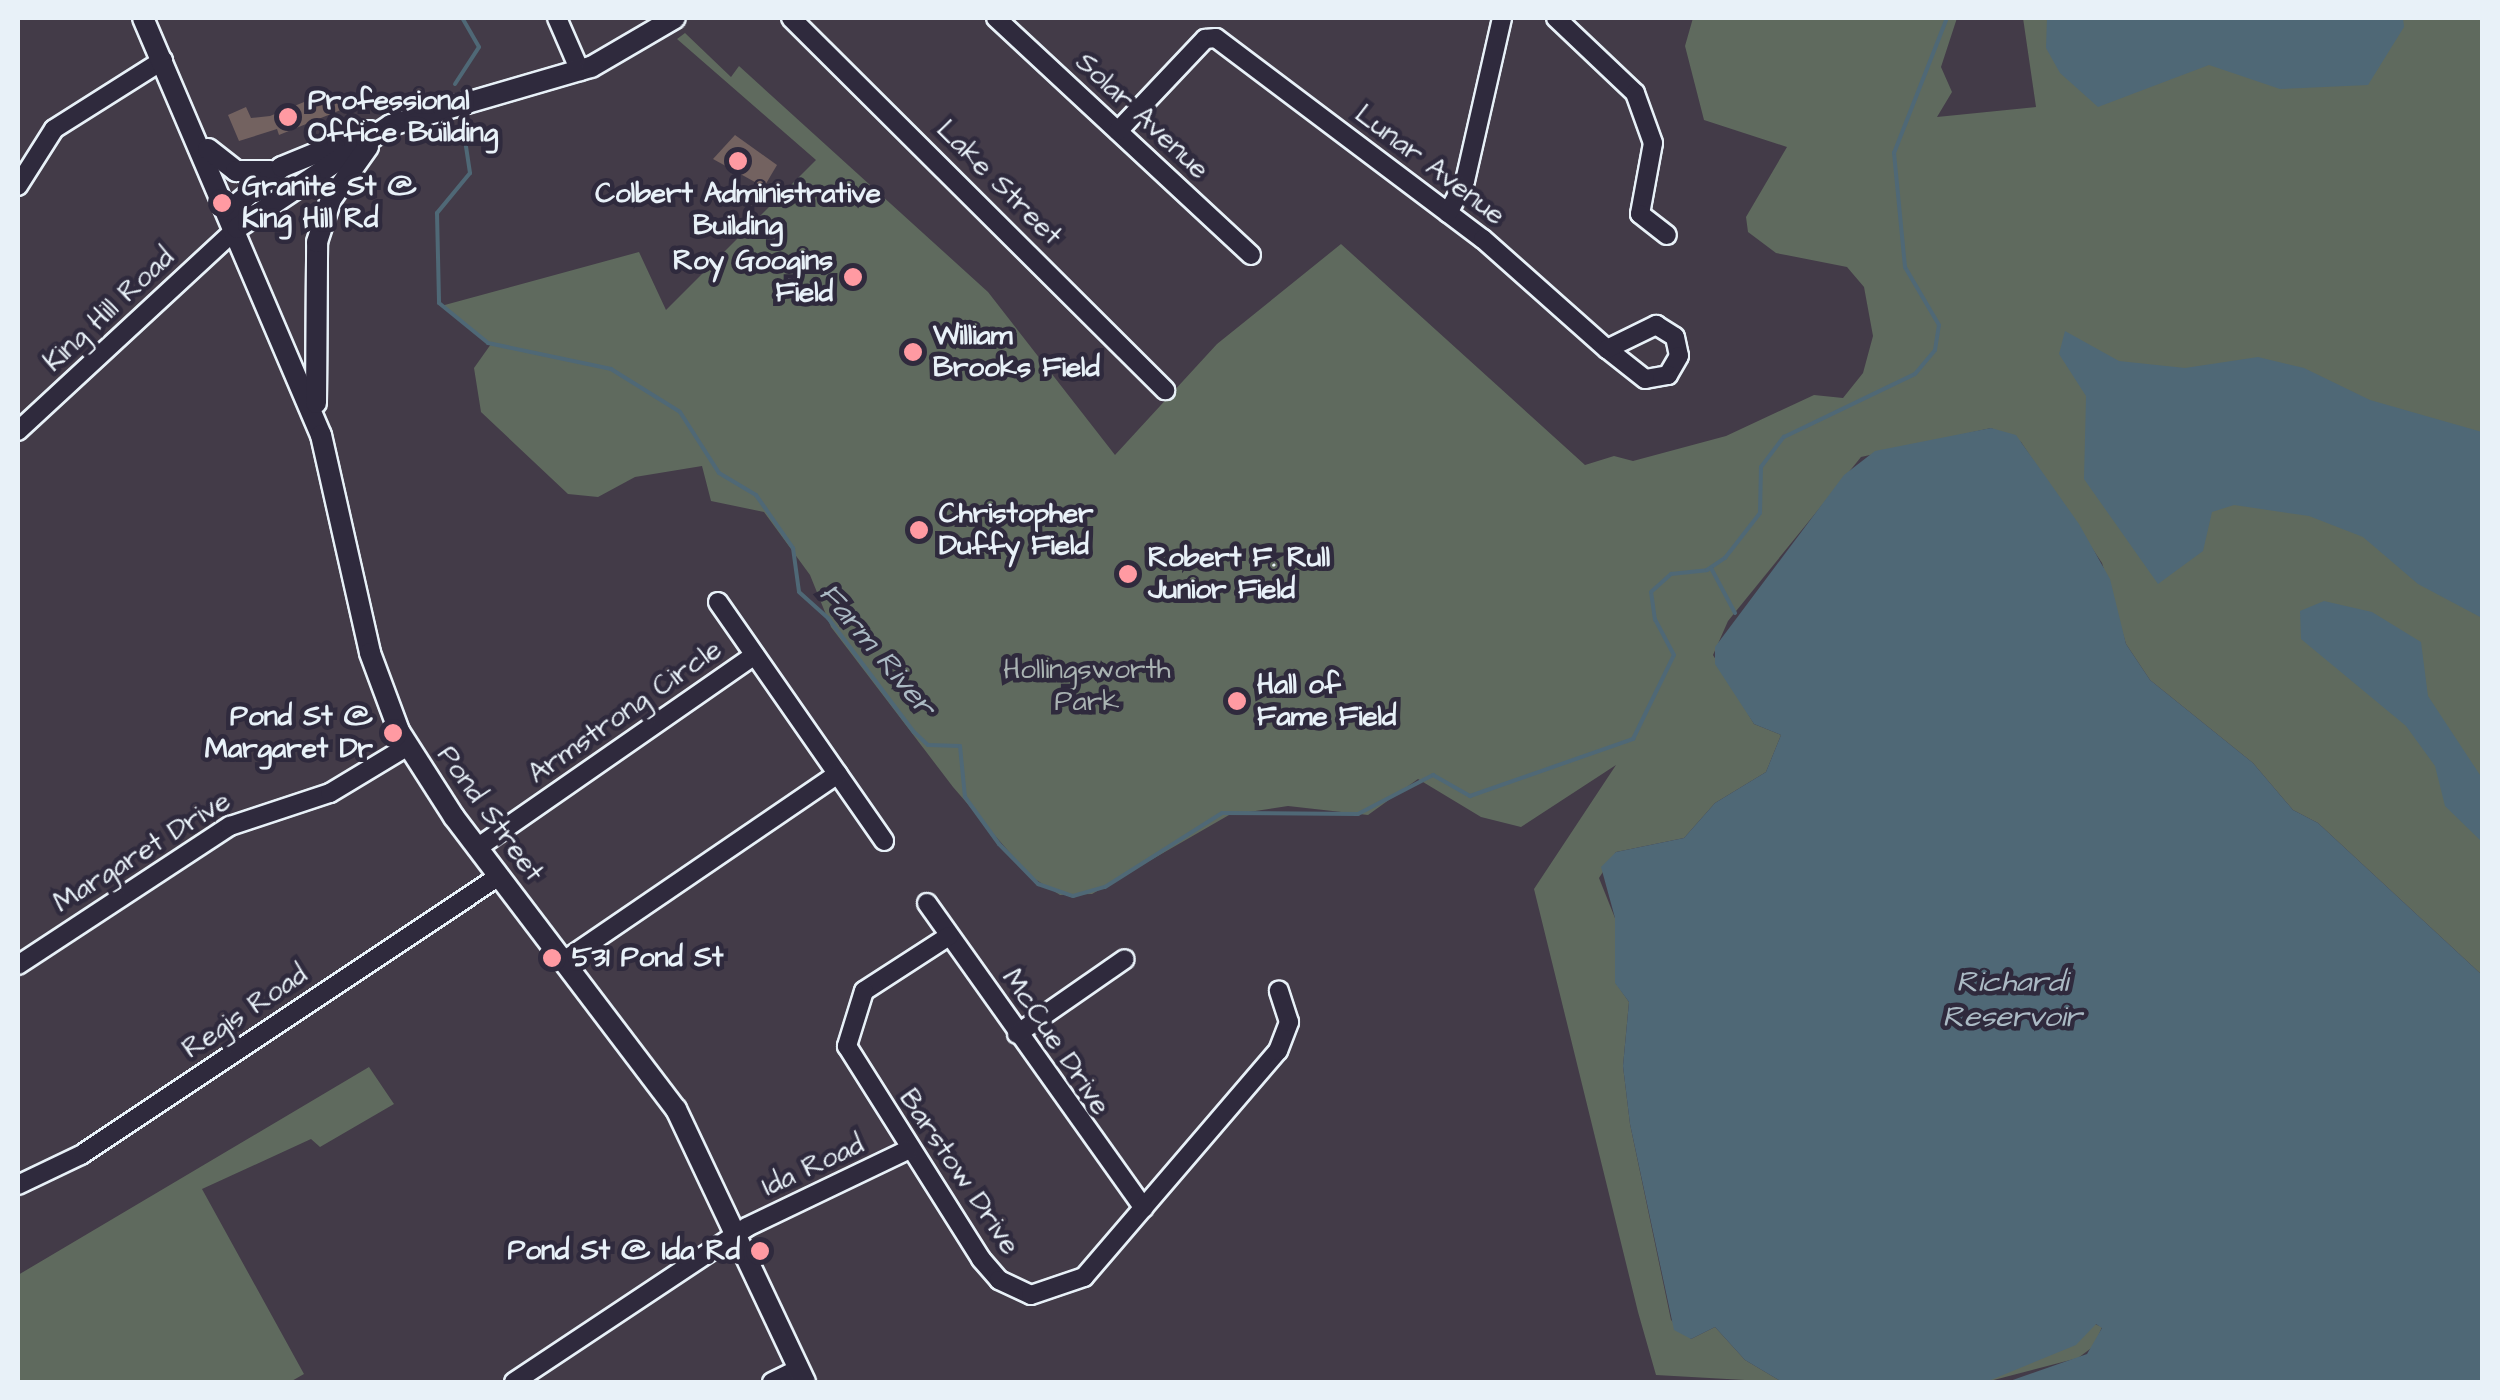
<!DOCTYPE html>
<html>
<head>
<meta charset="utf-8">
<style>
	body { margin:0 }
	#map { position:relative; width:2500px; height:1400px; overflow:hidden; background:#433b48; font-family:"Architects Daughter",sans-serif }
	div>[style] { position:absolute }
	.green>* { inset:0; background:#5f6a5e }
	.water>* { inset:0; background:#4f6876 }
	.stream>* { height:4px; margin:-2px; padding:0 2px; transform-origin:2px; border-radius:2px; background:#4f6876 }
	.building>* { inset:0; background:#736260 }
	.roads { filter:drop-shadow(2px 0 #e8f1f8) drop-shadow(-2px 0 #e8f1f8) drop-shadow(0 2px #e8f1f8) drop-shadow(0 -2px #e8f1f8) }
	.minor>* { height:18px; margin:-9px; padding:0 9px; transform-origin:9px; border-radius:9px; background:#2f2a3d }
	.major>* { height:20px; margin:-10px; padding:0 10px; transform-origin:10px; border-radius:10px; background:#2f2a3d }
	.dots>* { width:28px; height:28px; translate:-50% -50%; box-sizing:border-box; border:5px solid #2f2a3d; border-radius:50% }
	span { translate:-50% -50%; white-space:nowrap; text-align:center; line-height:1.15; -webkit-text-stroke:9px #2f2a3d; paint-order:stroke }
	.poi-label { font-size:28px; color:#e8f1f8; font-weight:700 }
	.left { translate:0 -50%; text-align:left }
	.right { translate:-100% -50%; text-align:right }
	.street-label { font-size:28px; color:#e8f1f8 }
	.park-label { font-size:28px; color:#aab4b3 }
	.water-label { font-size:30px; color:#abbac4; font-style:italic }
	.frame { position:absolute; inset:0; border:20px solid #e8f1f8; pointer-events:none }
</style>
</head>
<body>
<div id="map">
	<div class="green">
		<i style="clip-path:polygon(1693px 18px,1957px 18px,1941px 67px,1952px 92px,1937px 117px,2036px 107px,2023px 18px,2482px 18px,2482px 975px,2318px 823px,2293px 810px,2253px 763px,2150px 680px,2126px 644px,2102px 563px,2021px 442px,1991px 428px,1861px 457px,1728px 621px,1713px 655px,1754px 724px,1781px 735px,1766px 772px,1715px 803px,1684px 838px,1616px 852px,1599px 878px,1615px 918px,1615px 982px,1629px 1002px,1623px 1066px,1630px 1124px,1671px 1320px,1691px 1339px,1715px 1327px,1745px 1360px,1782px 1382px,1656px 1375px,1638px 1312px,1534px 889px,1616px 765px,1521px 827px,1481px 817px,1418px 779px,1368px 815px,1288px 806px,1229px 815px,1092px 894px,1060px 895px,1030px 876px,953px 787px,831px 627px,810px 575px,764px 512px,711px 501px,702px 466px,635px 477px,598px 497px,568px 494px,481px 412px,474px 368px,491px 344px,441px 306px,639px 252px,666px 310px,816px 160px,677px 39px,685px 33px,731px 77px,739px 66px,988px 292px,1115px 455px,1217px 344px,1341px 244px,1585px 465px,1614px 456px,1633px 461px,1726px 436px,1814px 395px,1843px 398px,1863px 373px,1873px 336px,1864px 287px,1847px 267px,1776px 253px,1748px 232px,1746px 217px,1787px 147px,1704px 120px,1685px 46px)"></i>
		<i style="clip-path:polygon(369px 1067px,394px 1104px,320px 1147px,311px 1139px,202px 1189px,304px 1374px,290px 1382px,18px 1382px,18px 1275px)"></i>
		<i style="clip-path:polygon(2095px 1324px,2102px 1327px,2094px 1346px,2078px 1358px,1986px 1382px)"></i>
	</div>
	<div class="water">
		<i style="clip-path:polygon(2047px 18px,2403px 18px,2404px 27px,2368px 85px,2280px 89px,2209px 65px,2098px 107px,2060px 73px,2046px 48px)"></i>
		<i style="clip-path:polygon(2065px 331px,2119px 361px,2185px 368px,2258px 357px,2304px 368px,2370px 400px,2482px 432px,2482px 618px,2418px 584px,2363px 537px,2309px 516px,2234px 505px,2212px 512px,2203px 551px,2158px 584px,2084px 479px,2086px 396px,2059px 354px)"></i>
		<i style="clip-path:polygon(1991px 428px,2016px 435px,2079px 524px,2110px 579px,2126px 644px,2150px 680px,2253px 763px,2293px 810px,2318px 823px,2482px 975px,2482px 1382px,2007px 1382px,2087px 1354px,2102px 1328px,2096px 1324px,2076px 1345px,1986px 1382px,1782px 1382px,1745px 1360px,1715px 1327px,1691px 1339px,1674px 1330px,1630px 1124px,1623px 1066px,1629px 1002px,1615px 983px,1615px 918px,1601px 867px,1616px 852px,1684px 838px,1715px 803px,1766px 772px,1781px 735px,1754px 724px,1715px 664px,1715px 647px,1844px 475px,1875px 451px)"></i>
		<i style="clip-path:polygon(2324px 601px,2372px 612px,2421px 642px,2428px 696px,2482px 778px,2482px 842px,2445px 806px,2435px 766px,2406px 726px,2301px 639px,2300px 611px)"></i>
	</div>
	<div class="stream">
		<i style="left:455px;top:84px;width:44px;rotate:-57deg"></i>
		<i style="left:479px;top:47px;width:34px;rotate:-120deg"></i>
		<i style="left:462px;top:120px;width:54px;rotate:81.4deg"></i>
		<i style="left:470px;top:173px;width:52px;rotate:129.5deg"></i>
		<i style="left:437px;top:213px;width:90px;rotate:88.7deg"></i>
		<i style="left:439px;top:303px;width:63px;rotate:39.2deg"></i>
		<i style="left:488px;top:343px;width:126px;rotate:11.9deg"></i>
		<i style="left:611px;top:369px;width:81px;rotate:31.9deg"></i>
		<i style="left:680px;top:412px;width:72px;rotate:57.4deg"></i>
		<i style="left:719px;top:473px;width:43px;rotate:30.7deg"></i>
		<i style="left:756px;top:495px;width:65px;rotate:55.1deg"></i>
		<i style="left:793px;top:548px;width:44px;rotate:82.2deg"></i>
		<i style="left:799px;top:592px;width:39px;rotate:42deg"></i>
		<i style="left:828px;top:618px;width:143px;rotate:53deg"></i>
		<i style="left:914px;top:732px;width:19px;rotate:43deg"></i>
		<i style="left:928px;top:745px;width:32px;rotate:2deg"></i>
		<i style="left:960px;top:746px;width:51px;rotate:84.4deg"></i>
		<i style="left:965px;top:797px;width:58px;rotate:54.1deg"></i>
		<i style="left:999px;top:844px;width:56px;rotate:45.7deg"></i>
		<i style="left:1038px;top:884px;width:37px;rotate:19deg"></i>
		<i style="left:1073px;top:896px;width:33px;rotate:-16deg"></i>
		<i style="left:1105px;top:887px;width:138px;rotate:-32.3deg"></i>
		<i style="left:1222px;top:813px;width:136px;rotate:0.4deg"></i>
		<i style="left:1358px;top:814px;width:85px;rotate:-27.5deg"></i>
		<i style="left:1433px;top:775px;width:43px;rotate:29.6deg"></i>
		<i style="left:1470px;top:796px;width:173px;rotate:-19.3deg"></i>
		<i style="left:1633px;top:739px;width:93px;rotate:-64deg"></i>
		<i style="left:1674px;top:655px;width:40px;rotate:-118deg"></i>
		<i style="left:1655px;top:620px;width:28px;rotate:-98deg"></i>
		<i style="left:1651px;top:592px;width:27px;rotate:-42deg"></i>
		<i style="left:1671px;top:574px;width:36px;rotate:-6deg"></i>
		<i style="left:1707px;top:570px;width:22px;rotate:-34deg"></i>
		<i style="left:1725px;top:558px;width:57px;rotate:-52.1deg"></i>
		<i style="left:1760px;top:513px;width:46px;rotate:-88.8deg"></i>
		<i style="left:1761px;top:467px;width:38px;rotate:-53deg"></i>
		<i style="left:1784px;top:437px;width:145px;rotate:-25.7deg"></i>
		<i style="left:1915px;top:374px;width:31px;rotate:-50deg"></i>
		<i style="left:1935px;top:350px;width:25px;rotate:-81deg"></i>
		<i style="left:1939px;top:325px;width:67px;rotate:-120.4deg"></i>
		<i style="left:1905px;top:267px;width:115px;rotate:-95.5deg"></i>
		<i style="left:1894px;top:153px;width:145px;rotate:-68.6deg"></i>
		<i style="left:1711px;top:568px;width:51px;rotate:61.9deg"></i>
	</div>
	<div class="building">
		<i style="clip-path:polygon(326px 93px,329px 101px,348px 93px,353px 105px,279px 135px,277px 129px,239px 141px,228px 115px,246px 107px,251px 118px,270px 116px)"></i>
		<i style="clip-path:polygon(735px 135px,777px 165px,764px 187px,713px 159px)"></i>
	</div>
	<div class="roads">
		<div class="minor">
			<i style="left:557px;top:18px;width:58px;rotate:66.5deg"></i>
			<i style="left:791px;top:18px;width:528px;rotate:44.85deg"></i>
			<i style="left:996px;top:18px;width:348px;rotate:42.9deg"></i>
			<i style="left:1556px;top:18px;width:109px;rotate:43.5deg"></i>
			<i style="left:1635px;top:93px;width:53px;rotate:70.2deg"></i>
			<i style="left:1653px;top:143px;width:72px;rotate:100.4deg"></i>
			<i style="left:1640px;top:214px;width:34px;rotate:38deg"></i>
			<i style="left:1118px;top:131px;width:127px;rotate:-46.6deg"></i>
			<i style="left:1205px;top:39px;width:11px;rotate:-5deg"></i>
			<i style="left:1216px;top:38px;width:334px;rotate:37deg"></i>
			<i style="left:1483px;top:239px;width:166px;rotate:41.6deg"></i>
			<i style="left:18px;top:186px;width:67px;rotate:-57.7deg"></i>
			<i style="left:54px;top:129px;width:129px;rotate:-32.3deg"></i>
			<i style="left:1448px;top:213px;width:36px;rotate:-62deg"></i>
			<i style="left:1465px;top:181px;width:167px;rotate:-77.2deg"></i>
			<i style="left:1656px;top:325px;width:22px;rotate:32deg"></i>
			<i style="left:1675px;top:337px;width:19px;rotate:78deg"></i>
			<i style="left:1679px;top:356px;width:22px;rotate:120deg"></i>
			<i style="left:1668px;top:375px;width:23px;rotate:170deg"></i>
			<i style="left:1645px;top:379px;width:48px;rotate:-141.7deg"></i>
			<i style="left:1607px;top:349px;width:55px;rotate:-26.1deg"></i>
			<i style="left:18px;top:431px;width:299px;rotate:-42.8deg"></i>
			<i style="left:718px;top:602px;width:291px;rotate:55.2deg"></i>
			<i style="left:477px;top:848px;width:338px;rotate:-34.8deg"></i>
			<i style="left:927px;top:903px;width:374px;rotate:54.6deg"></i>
			<i style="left:949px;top:936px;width:101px;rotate:147.1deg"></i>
			<i style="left:864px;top:991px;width:58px;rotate:107.2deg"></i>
			<i style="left:847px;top:1046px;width:252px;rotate:57.8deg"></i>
			<i style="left:981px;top:1259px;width:28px;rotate:49deg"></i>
			<i style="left:999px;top:1280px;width:35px;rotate:25deg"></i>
			<i style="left:1031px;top:1295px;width:56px;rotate:-18.8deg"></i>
			<i style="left:1084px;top:1277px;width:298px;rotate:-49.4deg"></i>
			<i style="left:1278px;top:1051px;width:31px;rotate:-69deg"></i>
			<i style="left:1289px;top:1022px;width:33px;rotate:-108deg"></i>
			<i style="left:565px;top:960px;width:330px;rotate:-34.3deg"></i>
			<i style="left:18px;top:965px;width:254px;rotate:-33.3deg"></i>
			<i style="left:230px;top:826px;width:105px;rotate:-18.3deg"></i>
			<i style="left:330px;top:793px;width:91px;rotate:-31.1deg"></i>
			<i style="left:1017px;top:1034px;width:131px;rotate:-34.8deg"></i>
			<i style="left:18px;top:1185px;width:70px;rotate:-25.5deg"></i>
			<i style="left:81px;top:1155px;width:503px;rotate:-33.72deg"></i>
			<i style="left:514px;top:1382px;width:280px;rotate:-33.6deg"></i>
			<i style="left:747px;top:1227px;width:178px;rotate:-25.6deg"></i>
			<i style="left:772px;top:1382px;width:30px;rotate:-26deg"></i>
		</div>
		<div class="major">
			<i style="left:143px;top:18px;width:453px;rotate:66.9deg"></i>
			<i style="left:321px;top:435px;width:223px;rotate:77.3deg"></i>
			<i style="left:370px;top:653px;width:83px;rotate:69.6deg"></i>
			<i style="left:399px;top:731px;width:102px;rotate:57.4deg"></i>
			<i style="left:454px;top:817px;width:367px;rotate:52.8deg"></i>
			<i style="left:676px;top:1109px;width:302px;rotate:64.7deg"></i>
			<i style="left:208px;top:149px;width:36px;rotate:38deg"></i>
			<i style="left:236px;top:171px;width:35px"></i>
			<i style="left:230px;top:210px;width:67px;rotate:-39.6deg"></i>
			<i style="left:282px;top:167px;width:95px;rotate:-22.2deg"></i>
			<i style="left:237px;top:228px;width:185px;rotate:-33.8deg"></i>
			<i style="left:391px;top:125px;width:208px;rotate:-16.2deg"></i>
			<i style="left:591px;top:67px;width:97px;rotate:-30.3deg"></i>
			<i style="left:316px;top:403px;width:161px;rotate:-89.6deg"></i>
			<i style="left:317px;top:242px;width:45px;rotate:-72deg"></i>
			<i style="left:331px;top:199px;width:64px;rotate:-54.6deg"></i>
		</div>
	</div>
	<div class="dots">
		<i style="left:288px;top:117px;background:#ff9aa2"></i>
		<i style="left:738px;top:161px;background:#ff9aa2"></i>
		<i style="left:222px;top:203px;background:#ff9aa2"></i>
		<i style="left:853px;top:277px;background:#ff9aa2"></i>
		<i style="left:913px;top:352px;background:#ff9aa2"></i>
		<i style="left:919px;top:530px;background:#ff9aa2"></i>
		<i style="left:1128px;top:574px;background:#ff9aa2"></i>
		<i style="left:1237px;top:701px;background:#ff9aa2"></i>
		<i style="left:393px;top:733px;background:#ff9aa2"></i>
		<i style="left:552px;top:958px;background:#ff9aa2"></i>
		<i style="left:760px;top:1251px;background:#ff9aa2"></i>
	</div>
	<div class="poi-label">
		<span class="left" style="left:308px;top:117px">Professional<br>Office Building</span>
		<span class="left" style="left:242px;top:203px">Granite St @<br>King Hill Rd</span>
		<span style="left:738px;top:210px">Colbert Administrative<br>Building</span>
		<span class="right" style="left:833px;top:277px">Roy Googins<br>Field</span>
		<span class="left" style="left:933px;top:352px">William<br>Brooks Field</span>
		<span class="left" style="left:939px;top:530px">Christopher<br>Duffy Field</span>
		<span class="left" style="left:1148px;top:574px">Robert F. Rull<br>Junior Field</span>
		<span class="left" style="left:1257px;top:701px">Hall of<br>Fame Field</span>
		<span class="right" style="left:373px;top:733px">Pond St @<br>Margaret Dr</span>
		<span class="left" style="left:572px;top:958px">531 Pond St</span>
		<span class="right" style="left:740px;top:1251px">Pond St @ Ida Rd</span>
	</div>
	<div class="street-label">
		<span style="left:1142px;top:116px;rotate:43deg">Solar Avenue</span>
		<span style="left:1430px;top:165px;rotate:37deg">Lunar Avenue</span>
		<span style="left:999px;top:183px;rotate:45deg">Lake Street</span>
		<span style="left:109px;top:310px;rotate:-43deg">King Hill Road</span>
		<span style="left:625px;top:712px;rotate:-35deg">Armstrong Circle</span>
		<span style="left:490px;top:814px;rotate:54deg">Pond Street</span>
		<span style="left:142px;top:852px;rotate:-32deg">Margaret Drive</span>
		<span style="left:245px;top:1012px;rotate:-34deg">Regis Road</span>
		<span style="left:1056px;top:1042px;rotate:56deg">McCue Drive</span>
		<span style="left:813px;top:1166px;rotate:-25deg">Ida Road</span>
		<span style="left:959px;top:1172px;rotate:56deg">Barstow Drive</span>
	</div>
	<div class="park-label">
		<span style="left:1087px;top:686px">Hollingsworth<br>Park</span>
	</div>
	<div class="water-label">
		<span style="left:877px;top:650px;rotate:50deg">Farm River</span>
		<span style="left:2012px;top:999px">Richardi<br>Reservoir</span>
	</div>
	<div class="frame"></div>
</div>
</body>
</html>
